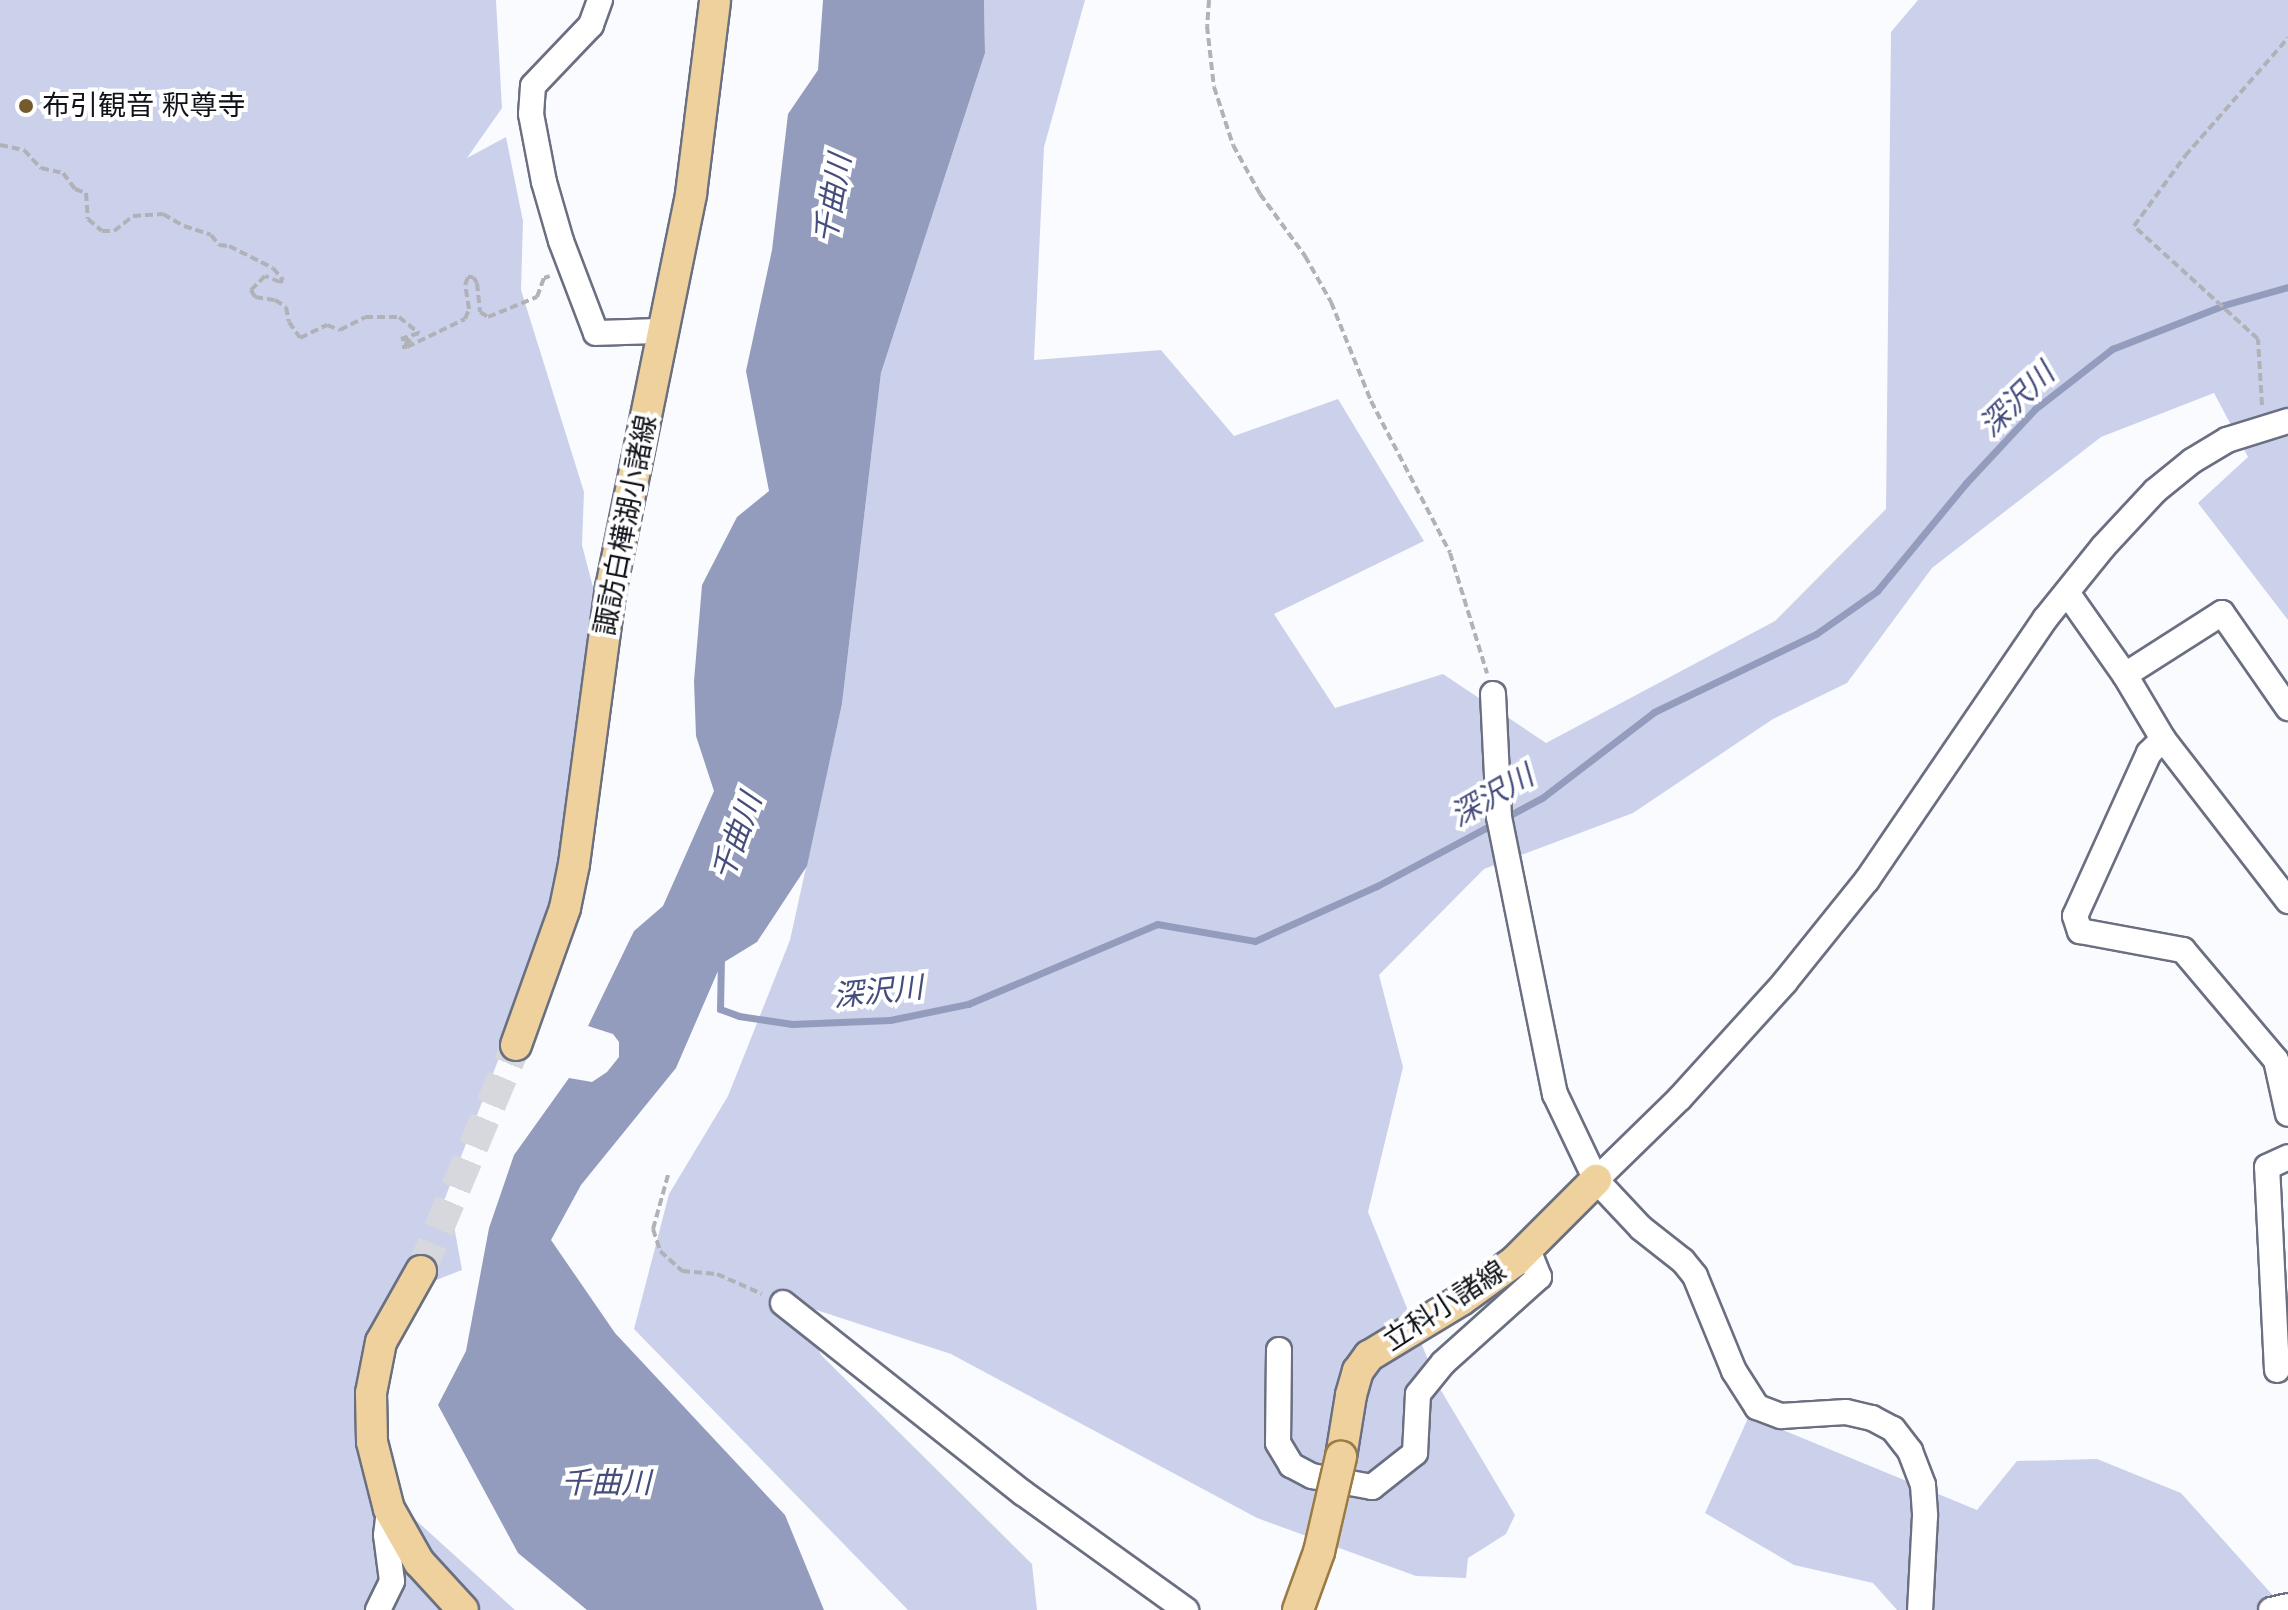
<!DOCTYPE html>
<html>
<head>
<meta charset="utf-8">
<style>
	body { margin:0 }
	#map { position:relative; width:2288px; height:1610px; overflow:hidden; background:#fafbff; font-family:"Fira Sans","Noto Sans JP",sans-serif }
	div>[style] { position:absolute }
	.green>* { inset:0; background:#cbd1eb }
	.water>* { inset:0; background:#949cbd }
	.stream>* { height:7px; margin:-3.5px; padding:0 3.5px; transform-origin:3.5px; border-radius:3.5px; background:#949cbd }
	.major-tunnel>* { height:30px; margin-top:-15px; transform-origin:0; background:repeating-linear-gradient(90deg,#d7d8dd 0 30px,transparent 0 45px) }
	.path>* { height:4px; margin-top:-2px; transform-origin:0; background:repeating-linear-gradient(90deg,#b0b2b7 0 8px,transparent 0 12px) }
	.roads { filter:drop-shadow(2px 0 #6a6f81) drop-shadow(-2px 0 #6a6f81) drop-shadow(0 2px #6a6f81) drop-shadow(0 -2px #6a6f81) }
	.minor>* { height:24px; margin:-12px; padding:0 12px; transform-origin:12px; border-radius:12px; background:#fff }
	.major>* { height:30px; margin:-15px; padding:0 15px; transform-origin:15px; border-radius:15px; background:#efd19d }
	.bridges { filter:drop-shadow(2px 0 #9a7b44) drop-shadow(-2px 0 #9a7b44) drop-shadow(0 2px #9a7b44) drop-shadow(0 -2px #9a7b44) }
	.major-bridge>* { height:30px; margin:-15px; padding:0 15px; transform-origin:15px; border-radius:15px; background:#efd19d }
	.dots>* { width:22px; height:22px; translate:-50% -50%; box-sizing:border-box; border:4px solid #fff; border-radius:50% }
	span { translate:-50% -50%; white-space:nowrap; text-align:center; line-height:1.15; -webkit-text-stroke:8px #fff; paint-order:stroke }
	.poi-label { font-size:28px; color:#11131a }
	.left { translate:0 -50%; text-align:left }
	.street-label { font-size:28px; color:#11131a }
	.water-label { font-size:30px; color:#454d7d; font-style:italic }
</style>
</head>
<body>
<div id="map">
	<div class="green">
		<i style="clip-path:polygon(0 0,496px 0,502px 108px,467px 158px,506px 137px,523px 221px,521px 290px,584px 492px,582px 545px,594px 591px,585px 722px,565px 862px,514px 1019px,437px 1219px,454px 1226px,462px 1270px,431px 1282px,384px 1320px,366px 1475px,515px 1610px,0 1610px)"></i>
		<i style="clip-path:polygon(984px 0,1085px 0,1044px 147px,1034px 360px,1161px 350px,1234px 436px,1338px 399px,1424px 541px,1274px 614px,1335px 708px,1443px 674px,1546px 743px,1775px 621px,1886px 509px,1891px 32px,1918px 0,2288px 0,2288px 620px,2198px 503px,2248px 457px,2214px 393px,2101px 437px,1932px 568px,1847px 683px,1773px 719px,1633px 813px,1484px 869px,1379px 975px,1403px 1067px,1368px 1212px,1439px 1387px,1515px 1515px,1506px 1534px,1468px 1558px,1466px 1578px,1416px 1576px,1257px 1518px,951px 1354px,798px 1304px,821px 1355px,1032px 1564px,1037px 1610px,908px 1610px,634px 1329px,669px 1194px,728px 1096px,790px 940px,842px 704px,881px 373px,985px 53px)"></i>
		<i style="clip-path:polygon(1749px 1416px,1977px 1510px,2017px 1461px,2097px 1459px,2181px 1493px,2286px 1610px,1897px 1610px,1873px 1583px,1794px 1565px,1705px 1513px)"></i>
	</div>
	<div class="water">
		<i style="clip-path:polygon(823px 0,984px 0,985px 53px,881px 373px,842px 704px,807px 866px,757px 942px,721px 964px,676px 1068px,581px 1185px,551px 1240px,615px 1333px,785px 1515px,824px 1610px,587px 1610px,518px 1553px,438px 1405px,466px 1351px,489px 1228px,514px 1155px,569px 1078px,592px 1082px,607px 1072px,619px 1057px,619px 1042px,613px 1034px,588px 1026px,634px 931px,663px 906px,714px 791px,696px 736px,694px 681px,702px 585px,737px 517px,769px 491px,746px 371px,772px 250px,788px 114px,818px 70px)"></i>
	</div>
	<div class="stream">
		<i style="left:721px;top:957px;width:52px;rotate:91.1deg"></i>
		<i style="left:720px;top:1009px;width:20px;rotate:20deg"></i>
		<i style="left:739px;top:1016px;width:54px;rotate:8.6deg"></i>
		<i style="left:792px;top:1024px;width:98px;rotate:-2.3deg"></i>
		<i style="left:890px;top:1020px;width:80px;rotate:-11.6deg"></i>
		<i style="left:968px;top:1004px;width:205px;rotate:-22.9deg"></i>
		<i style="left:1157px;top:924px;width:99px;rotate:9.8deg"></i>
		<i style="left:1255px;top:941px;width:134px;rotate:-24.3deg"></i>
		<i style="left:1377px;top:886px;width:187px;rotate:-28.1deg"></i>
		<i style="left:1542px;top:798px;width:141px;rotate:-37.5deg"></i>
		<i style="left:1654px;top:712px;width:180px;rotate:-25.7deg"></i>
		<i style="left:1816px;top:634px;width:75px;rotate:-35.2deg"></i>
		<i style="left:1877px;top:591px;width:140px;rotate:-50.5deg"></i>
		<i style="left:1966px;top:483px;width:101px;rotate:-47deg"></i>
		<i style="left:2035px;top:409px;width:98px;rotate:-37.9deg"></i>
		<i style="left:2112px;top:349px;width:120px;rotate:-21.4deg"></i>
		<i style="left:2224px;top:305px;width:66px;rotate:-15.7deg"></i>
	</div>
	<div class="major-tunnel">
		<i style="left:421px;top:1271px;width:245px;rotate:-67.2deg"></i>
	</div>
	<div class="path">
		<i style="left:1209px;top:0;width:26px;rotate:94deg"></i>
		<i style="left:1207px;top:26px;width:61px;rotate:83.5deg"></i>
		<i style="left:1214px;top:87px;width:61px;rotate:71.9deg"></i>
		<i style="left:1233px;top:145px;width:56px;rotate:61.1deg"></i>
		<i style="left:1260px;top:194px;width:77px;rotate:54deg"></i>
		<i style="left:1305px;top:256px;width:53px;rotate:60.5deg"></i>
		<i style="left:1331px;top:302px;width:107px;rotate:68deg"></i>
		<i style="left:1371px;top:401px;width:171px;rotate:62.5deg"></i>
		<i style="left:1450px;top:553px;width:126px;rotate:72.9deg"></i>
		<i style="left:0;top:145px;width:25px;rotate:12deg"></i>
		<i style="left:24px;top:150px;width:25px;rotate:47deg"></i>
		<i style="left:41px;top:168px;width:23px;rotate:13deg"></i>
		<i style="left:63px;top:173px;width:20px;rotate:53deg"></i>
		<i style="left:75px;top:189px;width:12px;rotate:20deg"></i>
		<i style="left:86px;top:193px;width:26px;rotate:86deg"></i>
		<i style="left:88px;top:219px;width:18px;rotate:41deg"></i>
		<i style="left:102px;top:231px;width:12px"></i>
		<i style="left:114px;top:231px;width:24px;rotate:-38deg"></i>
		<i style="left:133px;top:216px;width:30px;rotate:-4deg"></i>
		<i style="left:163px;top:214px;width:24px;rotate:30deg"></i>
		<i style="left:184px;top:226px;width:28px;rotate:18deg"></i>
		<i style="left:211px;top:235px;width:13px;rotate:51deg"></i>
		<i style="left:219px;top:245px;width:10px;rotate:6deg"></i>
		<i style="left:229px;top:246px;width:49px;rotate:26.6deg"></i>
		<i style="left:273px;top:268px;width:16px;rotate:50deg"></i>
		<i style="left:283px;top:280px;width:4px;rotate:146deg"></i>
		<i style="left:280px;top:282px;width:16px;rotate:-158deg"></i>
		<i style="left:265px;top:276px;width:20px;rotate:135deg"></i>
		<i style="left:251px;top:290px;width:8px;rotate:60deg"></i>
		<i style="left:255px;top:297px;width:20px;rotate:9deg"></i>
		<i style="left:275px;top:300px;width:13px;rotate:32deg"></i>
		<i style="left:286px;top:307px;width:15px;rotate:79deg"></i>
		<i style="left:289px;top:322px;width:19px;rotate:55deg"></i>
		<i style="left:300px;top:338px;width:30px;rotate:-26deg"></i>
		<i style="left:327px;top:325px;width:14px;rotate:21deg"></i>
		<i style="left:340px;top:330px;width:28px;rotate:-27deg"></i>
		<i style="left:365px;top:317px;width:34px"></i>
		<i style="left:399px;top:317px;width:26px;rotate:39deg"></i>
		<i style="left:419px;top:333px;width:19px;rotate:162deg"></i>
		<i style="left:401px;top:339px;width:10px;rotate:6deg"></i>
		<i style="left:411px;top:340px;width:11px;rotate:142deg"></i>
		<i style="left:402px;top:347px;width:5px"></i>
		<i style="left:407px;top:347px;width:64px;rotate:-25.8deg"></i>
		<i style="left:465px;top:319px;width:11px;rotate:-68deg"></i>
		<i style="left:469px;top:309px;width:24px;rotate:-99deg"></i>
		<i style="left:465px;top:285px;width:9px;rotate:-69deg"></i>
		<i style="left:468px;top:277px;width:5px"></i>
		<i style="left:473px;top:277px;width:7px;rotate:56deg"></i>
		<i style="left:477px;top:283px;width:29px;rotate:84deg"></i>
		<i style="left:480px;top:312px;width:9px;rotate:32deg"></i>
		<i style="left:488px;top:317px;width:53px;rotate:-22.2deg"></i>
		<i style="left:537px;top:297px;width:20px;rotate:-70deg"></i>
		<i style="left:544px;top:278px;width:6px;rotate:-18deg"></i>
		<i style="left:2262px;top:405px;width:66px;rotate:-93.5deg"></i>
		<i style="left:2258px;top:339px;width:168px;rotate:-137.7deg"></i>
		<i style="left:2134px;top:226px;width:87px;rotate:-53.9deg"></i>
		<i style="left:2185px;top:156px;width:157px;rotate:-48.9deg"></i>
		<i style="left:668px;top:1175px;width:56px;rotate:105.5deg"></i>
		<i style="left:653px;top:1229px;width:23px;rotate:72deg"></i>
		<i style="left:660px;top:1251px;width:30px;rotate:42deg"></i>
		<i style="left:682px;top:1271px;width:35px;rotate:5deg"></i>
		<i style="left:717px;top:1274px;width:49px;rotate:24deg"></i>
	</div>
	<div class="roads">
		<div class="minor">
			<i style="left:600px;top:0;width:27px;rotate:110deg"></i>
			<i style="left:591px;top:25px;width:84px;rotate:133.6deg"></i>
			<i style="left:533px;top:86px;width:28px;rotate:94deg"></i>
			<i style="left:531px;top:114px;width:69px;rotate:79.2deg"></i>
			<i style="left:544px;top:182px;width:61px;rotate:73.9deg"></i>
			<i style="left:561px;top:241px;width:98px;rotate:69.2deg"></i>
			<i style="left:596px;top:333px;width:65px;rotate:-1.8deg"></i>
			<i style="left:2068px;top:594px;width:99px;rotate:54.9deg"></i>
			<i style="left:2125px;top:675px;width:74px;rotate:59.3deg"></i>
			<i style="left:2163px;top:739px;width:205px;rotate:52.3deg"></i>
			<i style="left:2125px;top:675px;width:115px;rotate:-32.6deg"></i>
			<i style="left:2222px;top:613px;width:116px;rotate:55.2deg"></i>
			<i style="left:1493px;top:694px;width:123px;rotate:87.2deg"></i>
			<i style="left:1499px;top:817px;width:283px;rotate:78.6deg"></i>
			<i style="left:1555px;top:1094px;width:95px;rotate:64.5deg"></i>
			<i style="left:1596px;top:1180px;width:66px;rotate:46.8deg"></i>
			<i style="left:1641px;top:1228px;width:53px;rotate:38.2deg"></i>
			<i style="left:1683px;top:1261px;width:19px;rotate:51deg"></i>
			<i style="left:1695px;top:1276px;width:103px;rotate:67.7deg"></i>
			<i style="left:1734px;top:1371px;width:43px;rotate:57.4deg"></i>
			<i style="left:1757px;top:1407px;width:26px;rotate:21deg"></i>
			<i style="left:1781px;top:1416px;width:65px;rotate:-3.5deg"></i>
			<i style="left:1846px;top:1412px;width:27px;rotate:13deg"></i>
			<i style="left:1872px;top:1418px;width:24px;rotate:28deg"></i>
			<i style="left:1893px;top:1429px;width:28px;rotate:52deg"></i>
			<i style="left:1910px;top:1451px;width:36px;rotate:69deg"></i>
			<i style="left:1923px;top:1485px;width:31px;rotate:86deg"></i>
			<i style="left:1925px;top:1516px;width:94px;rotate:93deg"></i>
			<i style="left:2163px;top:739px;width:20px;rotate:135deg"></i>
			<i style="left:2149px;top:753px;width:179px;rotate:114.4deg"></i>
			<i style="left:2075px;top:916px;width:16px;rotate:72deg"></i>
			<i style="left:2080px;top:931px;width:105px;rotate:10.5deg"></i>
			<i style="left:2183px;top:950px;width:144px;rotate:49.8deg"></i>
			<i style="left:2276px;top:1060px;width:55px;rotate:77.5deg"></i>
			<i style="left:1596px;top:1180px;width:117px;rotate:-44.3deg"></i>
			<i style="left:1680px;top:1098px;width:156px;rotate:-47.8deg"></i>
			<i style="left:1785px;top:982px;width:131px;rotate:-51.2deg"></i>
			<i style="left:1867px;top:880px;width:316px;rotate:-55.7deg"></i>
			<i style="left:2045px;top:619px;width:92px;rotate:-51.1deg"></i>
			<i style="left:2103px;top:547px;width:76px;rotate:-47.1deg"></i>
			<i style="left:2155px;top:491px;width:48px;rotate:-39deg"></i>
			<i style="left:2192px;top:461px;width:41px;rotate:-31deg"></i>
			<i style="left:2227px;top:440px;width:64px;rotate:-17.3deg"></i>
			<i style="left:783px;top:1303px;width:306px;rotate:38.4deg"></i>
			<i style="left:1023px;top:1493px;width:201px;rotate:35.7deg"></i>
			<i style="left:1279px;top:1350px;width:93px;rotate:90.6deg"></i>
			<i style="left:1278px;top:1443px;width:26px;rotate:59deg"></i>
			<i style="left:1291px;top:1465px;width:24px;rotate:28deg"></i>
			<i style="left:1312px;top:1476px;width:61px;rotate:10.4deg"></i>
			<i style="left:1372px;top:1487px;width:55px;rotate:-38.3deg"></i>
			<i style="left:1415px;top:1453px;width:59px;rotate:-87.1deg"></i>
			<i style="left:1418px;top:1394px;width:40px;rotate:-51deg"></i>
			<i style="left:1443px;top:1363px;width:129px;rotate:-41.9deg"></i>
			<i style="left:1539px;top:1277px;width:31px;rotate:-112deg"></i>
			<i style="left:2277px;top:1370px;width:203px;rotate:-92.8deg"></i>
			<i style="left:2267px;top:1167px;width:23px;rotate:-25deg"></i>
			<i style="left:378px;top:1610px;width:32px;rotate:-64deg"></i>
			<i style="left:392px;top:1581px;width:46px;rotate:-97.4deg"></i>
			<i style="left:386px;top:1535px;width:26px;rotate:-83deg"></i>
			<i style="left:2271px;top:1610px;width:17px;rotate:-13deg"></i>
		</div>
		<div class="major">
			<i style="left:516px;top:1045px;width:145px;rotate:-70.3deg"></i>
			<i style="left:565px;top:908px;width:45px;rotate:-78.4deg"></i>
			<i style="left:574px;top:864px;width:278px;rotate:-82.4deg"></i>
			<i style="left:611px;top:588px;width:402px;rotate:-78.5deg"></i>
			<i style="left:691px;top:194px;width:195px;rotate:-82.9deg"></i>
			<i style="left:421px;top:1271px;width:81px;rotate:119.4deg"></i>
			<i style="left:381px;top:1342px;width:52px;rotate:101.1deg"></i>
			<i style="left:371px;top:1393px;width:49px;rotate:88.8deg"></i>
			<i style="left:372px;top:1442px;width:69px;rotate:75.8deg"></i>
			<i style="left:389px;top:1509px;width:61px;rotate:60.5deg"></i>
			<i style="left:419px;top:1562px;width:65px;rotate:47.5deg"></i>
			<i style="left:1341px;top:1457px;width:63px;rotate:-80.8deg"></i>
			<i style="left:1351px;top:1395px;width:25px;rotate:-74deg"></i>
			<i style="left:1358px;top:1371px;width:19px;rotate:-54deg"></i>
			<i style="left:1369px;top:1356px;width:108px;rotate:-31.3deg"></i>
			<i style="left:1461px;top:1300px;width:67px;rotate:-35.8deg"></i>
			<i style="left:1515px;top:1261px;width:115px;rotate:-45deg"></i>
		</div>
	</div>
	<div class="bridges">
		<div class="major-bridge">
			<i style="left:1298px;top:1610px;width:62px;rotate:-70.1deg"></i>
			<i style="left:1319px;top:1552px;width:98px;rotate:-77deg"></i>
		</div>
	</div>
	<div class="dots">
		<i style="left:26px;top:106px;background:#745a2c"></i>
	</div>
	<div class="poi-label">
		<span class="left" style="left:42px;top:106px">布引観音 釈尊寺</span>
	</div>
	<div class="street-label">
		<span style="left:626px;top:525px;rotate:-79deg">諏訪白樺湖小諸線</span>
		<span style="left:1445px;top:1306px;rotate:-33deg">立科小諸線</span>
	</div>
	<div class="water-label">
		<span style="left:833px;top:199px;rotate:-80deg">千曲川</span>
		<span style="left:2017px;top:400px;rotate:-44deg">深沢川</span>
		<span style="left:1492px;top:796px;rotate:-30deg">深沢川</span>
		<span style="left:737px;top:837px;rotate:-70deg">千曲川</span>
		<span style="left:878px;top:992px;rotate:-6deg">深沢川</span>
		<span style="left:606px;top:1483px">千曲川</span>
	</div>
</div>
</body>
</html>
